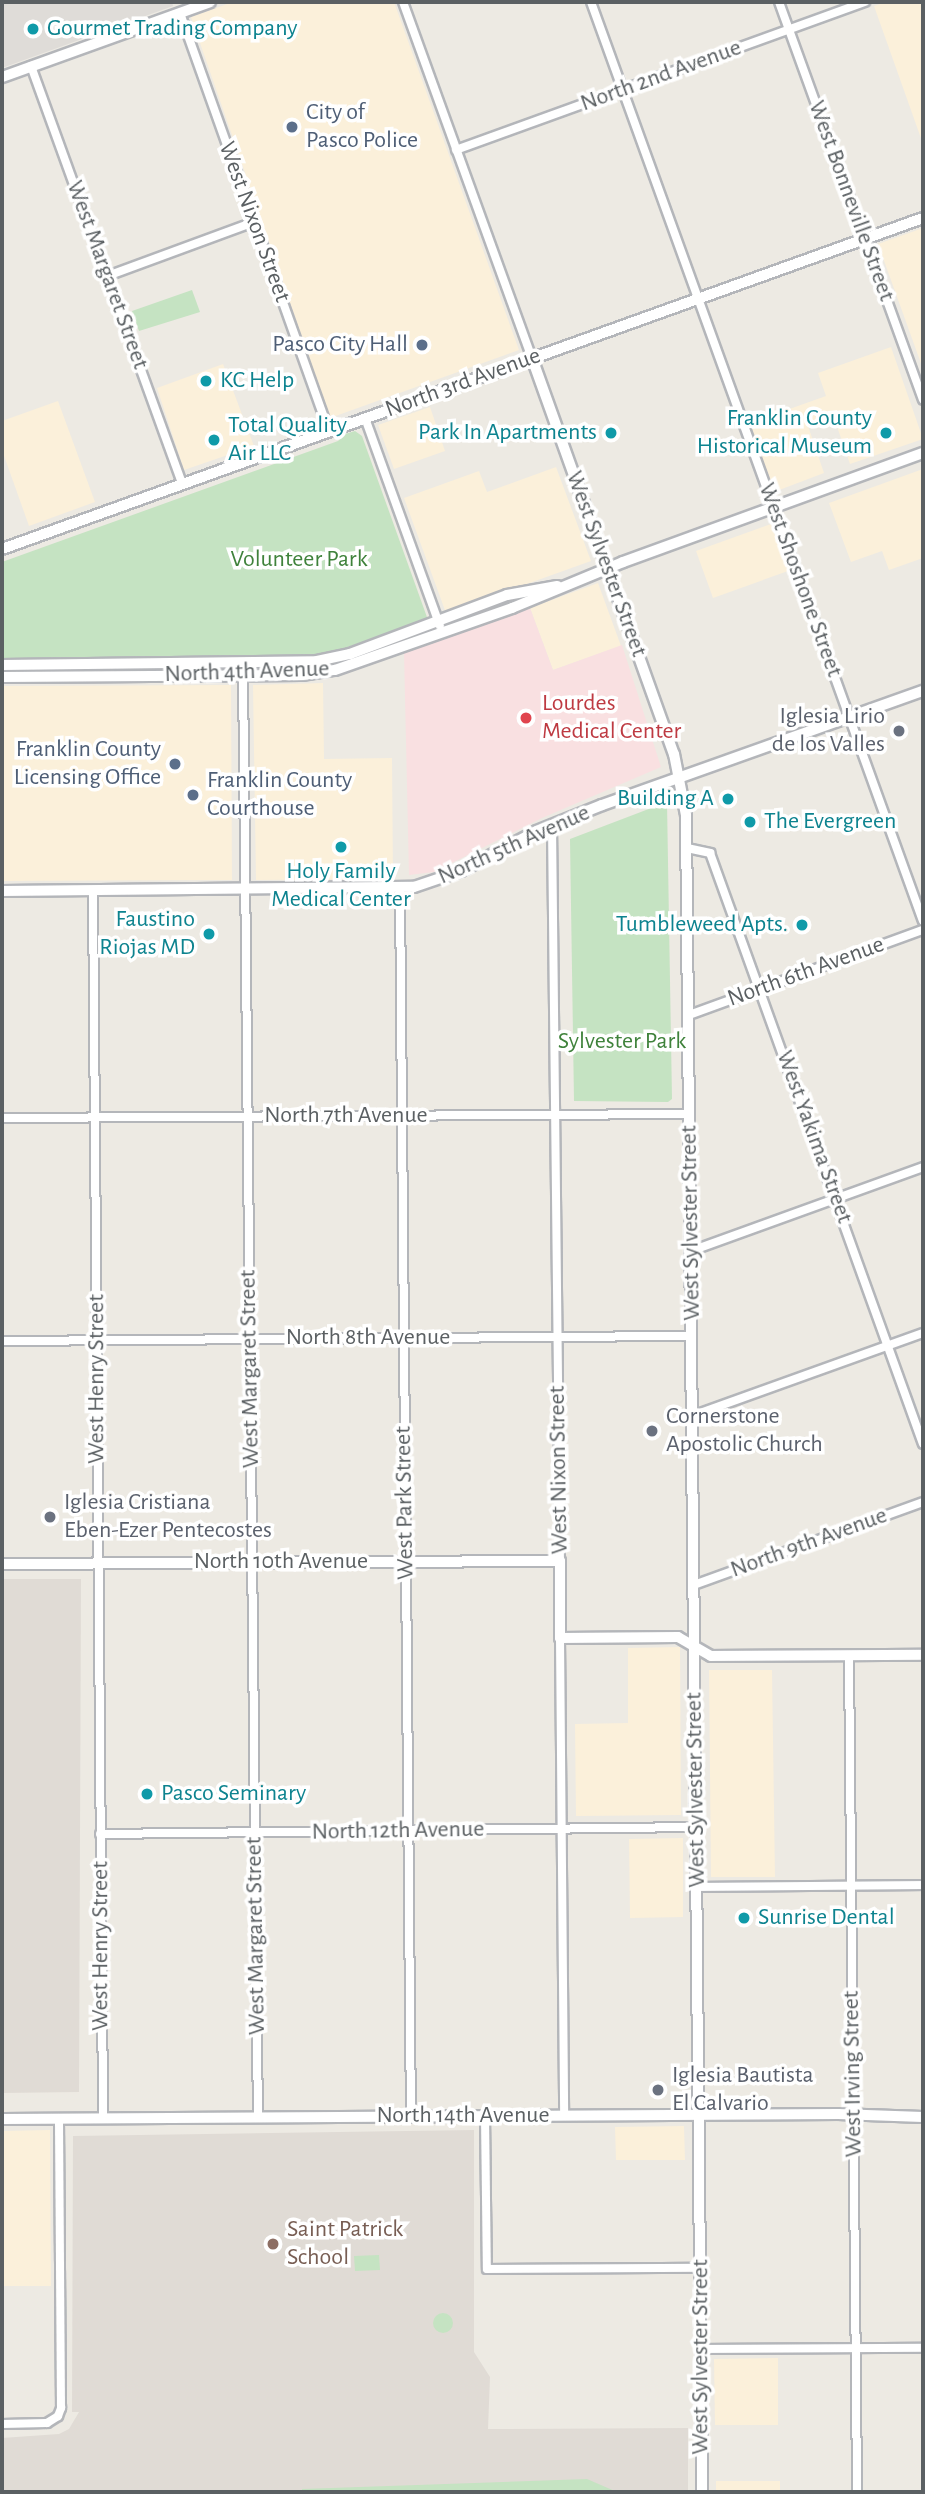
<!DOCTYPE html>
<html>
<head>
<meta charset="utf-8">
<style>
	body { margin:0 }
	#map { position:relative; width:925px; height:2494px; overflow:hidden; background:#edeae3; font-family:"Alegreya Sans",sans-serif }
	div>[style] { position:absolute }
	.commercial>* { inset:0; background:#fbf0da }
	.industrial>* { inset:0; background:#dfdcd8 }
	.education>* { inset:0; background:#e0dbd5 }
	.medical>* { inset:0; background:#f9e0e1 }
	.green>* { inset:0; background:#c5e3c2 }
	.round { border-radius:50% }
	.roads { filter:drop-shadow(2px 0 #b4b6ba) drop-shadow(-2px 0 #b4b6ba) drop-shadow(0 2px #b4b6ba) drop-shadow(0 -2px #b4b6ba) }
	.minor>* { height:8px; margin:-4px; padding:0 4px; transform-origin:4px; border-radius:4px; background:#fff }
	.tertiary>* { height:10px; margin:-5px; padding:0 5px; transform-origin:5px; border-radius:5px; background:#fff }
	.secondary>* { height:10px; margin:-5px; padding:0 5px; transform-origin:5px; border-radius:5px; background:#fff }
	.dots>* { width:19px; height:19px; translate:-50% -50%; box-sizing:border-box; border:4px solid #fff; border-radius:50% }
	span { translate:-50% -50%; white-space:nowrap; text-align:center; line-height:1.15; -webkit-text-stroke:7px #fff; paint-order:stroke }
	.culture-label { font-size:24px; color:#0d838f }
	.left { translate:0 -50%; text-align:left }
	.right { translate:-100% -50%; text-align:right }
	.street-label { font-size:24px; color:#5b6063 }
	.service-label { font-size:24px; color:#4e5e75 }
	.park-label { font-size:24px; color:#3f823b }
	.health-label { font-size:24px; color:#be3a42 }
	.worship-label { font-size:24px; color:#5b616d }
	.education-label { font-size:24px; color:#785e54 }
	.frame { position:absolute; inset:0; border:4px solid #5b6063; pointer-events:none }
</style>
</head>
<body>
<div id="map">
	<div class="commercial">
		<i style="clip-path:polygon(233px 2px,394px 2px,519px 350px,330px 418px,191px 17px)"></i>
		<i style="clip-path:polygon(886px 2px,923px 2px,923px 144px,874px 6px)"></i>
		<i style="clip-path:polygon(923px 228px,923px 369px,878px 244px)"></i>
		<i style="clip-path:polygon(891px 347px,923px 439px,850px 464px,834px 418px,808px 426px,824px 473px,774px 492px,750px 423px,826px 396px,818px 373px)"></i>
		<i style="clip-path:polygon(223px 364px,254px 446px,184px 470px,157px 388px)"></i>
		<i style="clip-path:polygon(58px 401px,95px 502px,29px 526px,2px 450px,2px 421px)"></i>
		<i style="clip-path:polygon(430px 407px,445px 451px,394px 469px,378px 425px)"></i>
		<i style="clip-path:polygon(556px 467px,591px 561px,446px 613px,404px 498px,479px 471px,487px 492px)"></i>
		<i style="clip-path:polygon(923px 469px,923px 558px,889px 570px,882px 551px,851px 562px,829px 503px)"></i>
		<i style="clip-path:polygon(771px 524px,788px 571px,713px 598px,696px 551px)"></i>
		<i style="clip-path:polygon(598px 583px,621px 646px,553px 670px,530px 608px)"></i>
		<i style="clip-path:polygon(323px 683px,324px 759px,392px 758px,393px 879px,256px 880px,253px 685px)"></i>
		<i style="clip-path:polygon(231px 685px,232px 880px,2px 881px,2px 686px)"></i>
		<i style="clip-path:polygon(680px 1647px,681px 1815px,576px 1816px,575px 1724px,628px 1723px,628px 1648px)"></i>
		<i style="clip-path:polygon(709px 1670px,772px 1670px,775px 1877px,711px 1877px)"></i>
		<i style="clip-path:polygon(683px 1838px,683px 1917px,630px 1918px,629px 1839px)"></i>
		<i style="clip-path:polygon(684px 2126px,685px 2160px,616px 2160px,615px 2127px)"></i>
		<i style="clip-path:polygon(50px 2130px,51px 2286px,2px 2286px,2px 2131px)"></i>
		<i style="clip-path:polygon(778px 2358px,778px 2425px,715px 2425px,714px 2359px)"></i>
		<i style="clip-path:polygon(716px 2481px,780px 2481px,780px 2492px,716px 2492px)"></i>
	</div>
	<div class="industrial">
		<i style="clip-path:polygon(2px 2px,172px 2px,173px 6px,2px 68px)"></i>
	</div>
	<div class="education">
		<i style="clip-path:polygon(2px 1579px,81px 1579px,79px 2092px,2px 2093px)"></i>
		<i style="clip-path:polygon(474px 2130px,474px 2352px,490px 2377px,488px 2429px,688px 2428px,688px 2492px,2px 2492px,2px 2438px,59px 2434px,69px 2429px,79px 2412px,72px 2412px,73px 2136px)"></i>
	</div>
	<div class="medical">
		<i style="clip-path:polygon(530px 608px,553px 670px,622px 645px,661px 767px,542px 818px,434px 872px,409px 875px,404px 653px)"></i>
	</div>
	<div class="green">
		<i style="clip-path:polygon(192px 290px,200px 312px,139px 331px,132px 311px)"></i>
		<i style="clip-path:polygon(355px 431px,362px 436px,428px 620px,321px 656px,2px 660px,2px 562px,338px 441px,345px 434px)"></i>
		<i style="clip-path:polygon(667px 802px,672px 1099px,668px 1102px,574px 1101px,570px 839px)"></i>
		<i style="clip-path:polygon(379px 2255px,380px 2270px,355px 2271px,354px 2256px)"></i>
		<i class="round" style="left:433px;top:2313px;width:20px;height:20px"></i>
		<i style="clip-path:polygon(587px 2479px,617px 2492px,302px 2492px,302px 2489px)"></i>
	</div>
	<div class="roads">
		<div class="minor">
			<i style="left:403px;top:2px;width:379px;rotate:70.1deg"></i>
			<i style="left:591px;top:2px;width:977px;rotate:70.14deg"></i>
			<i style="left:779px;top:2px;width:423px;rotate:70.1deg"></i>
			<i style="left:180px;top:13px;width:444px;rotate:70.4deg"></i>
			<i style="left:31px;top:66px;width:444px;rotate:70.1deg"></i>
			<i style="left:456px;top:150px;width:435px;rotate:-19.9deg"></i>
			<i style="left:107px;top:276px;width:157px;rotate:-20.2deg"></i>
			<i style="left:365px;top:418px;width:221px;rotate:70.2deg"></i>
			<i style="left:243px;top:670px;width:1448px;rotate:89.41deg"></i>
			<i style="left:552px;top:825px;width:736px;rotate:89.38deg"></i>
			<i style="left:687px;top:848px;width:24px;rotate:12deg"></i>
			<i style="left:710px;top:853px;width:628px;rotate:70.18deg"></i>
			<i style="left:400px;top:889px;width:1228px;rotate:89.49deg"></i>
			<i style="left:93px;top:891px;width:1228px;rotate:89.53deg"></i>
			<i style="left:689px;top:1015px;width:249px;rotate:-20deg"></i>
			<i style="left:2px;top:1118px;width:688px;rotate:-0.33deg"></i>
			<i style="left:691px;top:1251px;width:247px;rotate:-19.9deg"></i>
			<i style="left:2px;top:1341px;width:690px;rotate:-0.42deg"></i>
			<i style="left:692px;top:1416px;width:245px;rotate:-19.8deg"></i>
			<i style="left:694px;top:1585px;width:244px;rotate:-19.9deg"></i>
			<i style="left:560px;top:1638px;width:478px;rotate:89.5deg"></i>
			<i style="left:849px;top:1656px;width:836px;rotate:89.45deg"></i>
			<i style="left:100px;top:1834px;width:596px;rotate:-0.67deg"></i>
			<i style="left:697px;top:1887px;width:226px;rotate:-0.5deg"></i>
			<i style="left:485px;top:2116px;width:153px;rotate:89.3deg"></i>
			<i style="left:487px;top:2269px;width:213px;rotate:-0.3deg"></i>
			<i style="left:701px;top:2349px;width:222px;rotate:-0.3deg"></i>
			<i style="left:2px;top:2424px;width:45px;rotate:-1.3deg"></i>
			<i style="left:47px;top:2423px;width:13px;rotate:-32deg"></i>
			<i style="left:58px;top:2416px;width:9px;rotate:-69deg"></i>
			<i style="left:61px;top:2408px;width:289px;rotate:-90.4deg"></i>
		</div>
		<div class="tertiary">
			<i style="left:2px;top:77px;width:221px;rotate:-19.8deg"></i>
			<i style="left:532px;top:358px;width:421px;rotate:70.3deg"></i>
			<i style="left:674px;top:754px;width:62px;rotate:78.9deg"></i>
			<i style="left:686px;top:815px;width:1677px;rotate:89.45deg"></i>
			<i style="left:2px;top:549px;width:979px;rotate:-19.77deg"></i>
			<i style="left:2px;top:891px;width:412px;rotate:-0.6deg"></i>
			<i style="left:414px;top:887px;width:50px;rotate:-18.8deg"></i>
			<i style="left:461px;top:871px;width:86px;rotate:-27.8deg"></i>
			<i style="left:537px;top:831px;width:70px;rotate:-21.8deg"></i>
			<i style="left:602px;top:805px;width:341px;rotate:-19.6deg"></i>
			<i style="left:2px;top:1564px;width:558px;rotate:-0.31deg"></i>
			<i style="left:560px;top:1561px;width:77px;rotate:90deg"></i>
			<i style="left:560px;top:1638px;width:118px;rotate:-0.5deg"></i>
			<i style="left:678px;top:1637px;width:38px;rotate:30deg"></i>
			<i style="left:711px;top:1656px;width:212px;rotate:-0.3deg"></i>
			<i style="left:2px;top:2119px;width:836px;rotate:-0.34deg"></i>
			<i style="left:838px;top:2114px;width:85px;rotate:2deg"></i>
		</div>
		<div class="secondary">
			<i style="left:2px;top:665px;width:315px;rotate:-0.7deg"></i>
			<i style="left:317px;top:661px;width:34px;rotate:-12deg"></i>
			<i style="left:350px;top:654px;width:168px;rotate:-20.6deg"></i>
			<i style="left:507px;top:595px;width:51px;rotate:-10.2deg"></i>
			<i style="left:2px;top:677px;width:300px;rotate:-0.4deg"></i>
			<i style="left:302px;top:675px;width:33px;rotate:-9deg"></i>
			<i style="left:335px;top:670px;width:188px;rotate:-19.3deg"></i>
			<i style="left:512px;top:608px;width:120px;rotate:-22.5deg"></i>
			<i style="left:623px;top:562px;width:319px;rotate:-20deg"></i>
		</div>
	</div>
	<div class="dots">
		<i style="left:33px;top:29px;background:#0f9aa8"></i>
		<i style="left:292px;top:127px;background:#5c6f8a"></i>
		<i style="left:422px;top:345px;background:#5c6f8a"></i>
		<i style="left:206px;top:381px;background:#0f9aa8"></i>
		<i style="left:611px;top:433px;background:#0f9aa8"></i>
		<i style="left:886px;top:433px;background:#0f9aa8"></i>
		<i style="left:214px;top:440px;background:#0f9aa8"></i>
		<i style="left:526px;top:718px;background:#e0444e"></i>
		<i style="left:899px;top:731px;background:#6b7280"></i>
		<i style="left:175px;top:764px;background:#5c6f8a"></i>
		<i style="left:193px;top:795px;background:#5c6f8a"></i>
		<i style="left:728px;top:799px;background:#0f9aa8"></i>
		<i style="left:750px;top:822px;background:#0f9aa8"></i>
		<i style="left:341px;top:847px;background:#0f9aa8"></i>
		<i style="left:802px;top:925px;background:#0f9aa8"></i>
		<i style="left:209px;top:934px;background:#0f9aa8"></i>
		<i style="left:652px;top:1431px;background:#6b7280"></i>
		<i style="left:50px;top:1517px;background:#6b7280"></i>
		<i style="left:147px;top:1794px;background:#0f9aa8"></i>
		<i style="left:744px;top:1918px;background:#0f9aa8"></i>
		<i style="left:658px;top:2090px;background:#6b7280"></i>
		<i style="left:273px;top:2244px;background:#8d6e63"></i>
	</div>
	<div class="culture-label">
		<span class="left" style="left:47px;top:29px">Gourmet Trading Company</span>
		<span class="left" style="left:220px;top:381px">KC Help</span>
		<span class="right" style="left:872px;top:433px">Franklin County<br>Historical Museum</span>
		<span class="left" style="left:228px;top:440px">Total Quality<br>Air LLC</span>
		<span class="right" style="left:597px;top:433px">Park In Apartments</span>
		<span class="right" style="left:714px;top:799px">Building A</span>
		<span class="left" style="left:764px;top:822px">The Evergreen</span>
		<span style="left:341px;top:886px">Holy Family<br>Medical Center</span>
		<span class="right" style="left:195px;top:934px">Faustino<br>Riojas MD</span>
		<span class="right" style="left:788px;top:925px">Tumbleweed Apts.</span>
		<span class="left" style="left:161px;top:1794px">Pasco Seminary</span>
		<span class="left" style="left:758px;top:1918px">Sunrise Dental</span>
	</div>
	<div class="street-label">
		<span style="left:661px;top:76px;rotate:-20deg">North 2nd Avenue</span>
		<span style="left:851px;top:201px;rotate:70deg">West Bonneville Street</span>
		<span style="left:254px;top:222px;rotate:70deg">West Nixon Street</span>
		<span style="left:107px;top:275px;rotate:70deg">West Margaret Street</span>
		<span style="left:463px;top:383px;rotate:-20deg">North 3rd Avenue</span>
		<span style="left:606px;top:564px;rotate:70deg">West Sylvester Street</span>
		<span style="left:800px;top:580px;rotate:70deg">West Shoshone Street</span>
		<span style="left:247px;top:672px;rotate:-2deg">North 4th Avenue</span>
		<span style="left:514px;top:845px;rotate:-24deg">North 5th Avenue</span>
		<span style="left:806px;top:972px;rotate:-20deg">North 6th Avenue</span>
		<span style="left:346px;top:1116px">North 7th Avenue</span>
		<span style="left:814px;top:1137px;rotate:70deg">West Yakima Street</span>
		<span style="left:691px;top:1223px;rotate:-91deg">West Sylvester Street</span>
		<span style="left:368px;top:1338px">North 8th Avenue</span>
		<span style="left:250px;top:1369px;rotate:-91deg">West Margaret Street</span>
		<span style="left:97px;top:1379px;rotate:-90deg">West Henry Street</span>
		<span style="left:559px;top:1470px;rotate:-91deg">West Nixon Street</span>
		<span style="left:405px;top:1503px;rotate:-91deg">West Park Street</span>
		<span style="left:809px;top:1543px;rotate:-20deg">North 9th Avenue</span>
		<span style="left:281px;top:1562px">North 10th Avenue</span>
		<span style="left:696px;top:1790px;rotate:-91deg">West Sylvester Street</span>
		<span style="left:398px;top:1831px;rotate:-1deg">North 12th Avenue</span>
		<span style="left:256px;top:1936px;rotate:-91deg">West Margaret Street</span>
		<span style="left:101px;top:1946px;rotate:-90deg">West Henry Street</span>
		<span style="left:853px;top:2074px;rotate:-91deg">West Irving Street</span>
		<span style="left:463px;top:2116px">North 14th Avenue</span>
		<span style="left:701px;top:2357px;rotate:-90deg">West Sylvester Street</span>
	</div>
	<div class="service-label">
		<span class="left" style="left:306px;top:127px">City of<br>Pasco Police</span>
		<span class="right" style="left:408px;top:345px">Pasco City Hall</span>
		<span class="right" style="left:161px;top:764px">Franklin County<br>Licensing Office</span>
		<span class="left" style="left:207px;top:795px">Franklin County<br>Courthouse</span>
	</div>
	<div class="park-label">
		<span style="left:299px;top:560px">Volunteer Park</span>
		<span style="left:622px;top:1042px">Sylvester Park</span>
	</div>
	<div class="health-label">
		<span class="left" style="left:542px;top:718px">Lourdes<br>Medical Center</span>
	</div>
	<div class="worship-label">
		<span class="right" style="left:885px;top:731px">Iglesia Lirio<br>de los Valles</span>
		<span class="left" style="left:666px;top:1431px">Cornerstone<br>Apostolic Church</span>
		<span class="left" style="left:64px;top:1517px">Iglesia Cristiana<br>Eben-Ezer Pentecostes</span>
		<span class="left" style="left:672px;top:2090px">Iglesia Bautista<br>El Calvario</span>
	</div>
	<div class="education-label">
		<span class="left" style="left:287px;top:2244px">Saint Patrick<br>School</span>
	</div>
	<div class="frame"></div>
</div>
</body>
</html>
